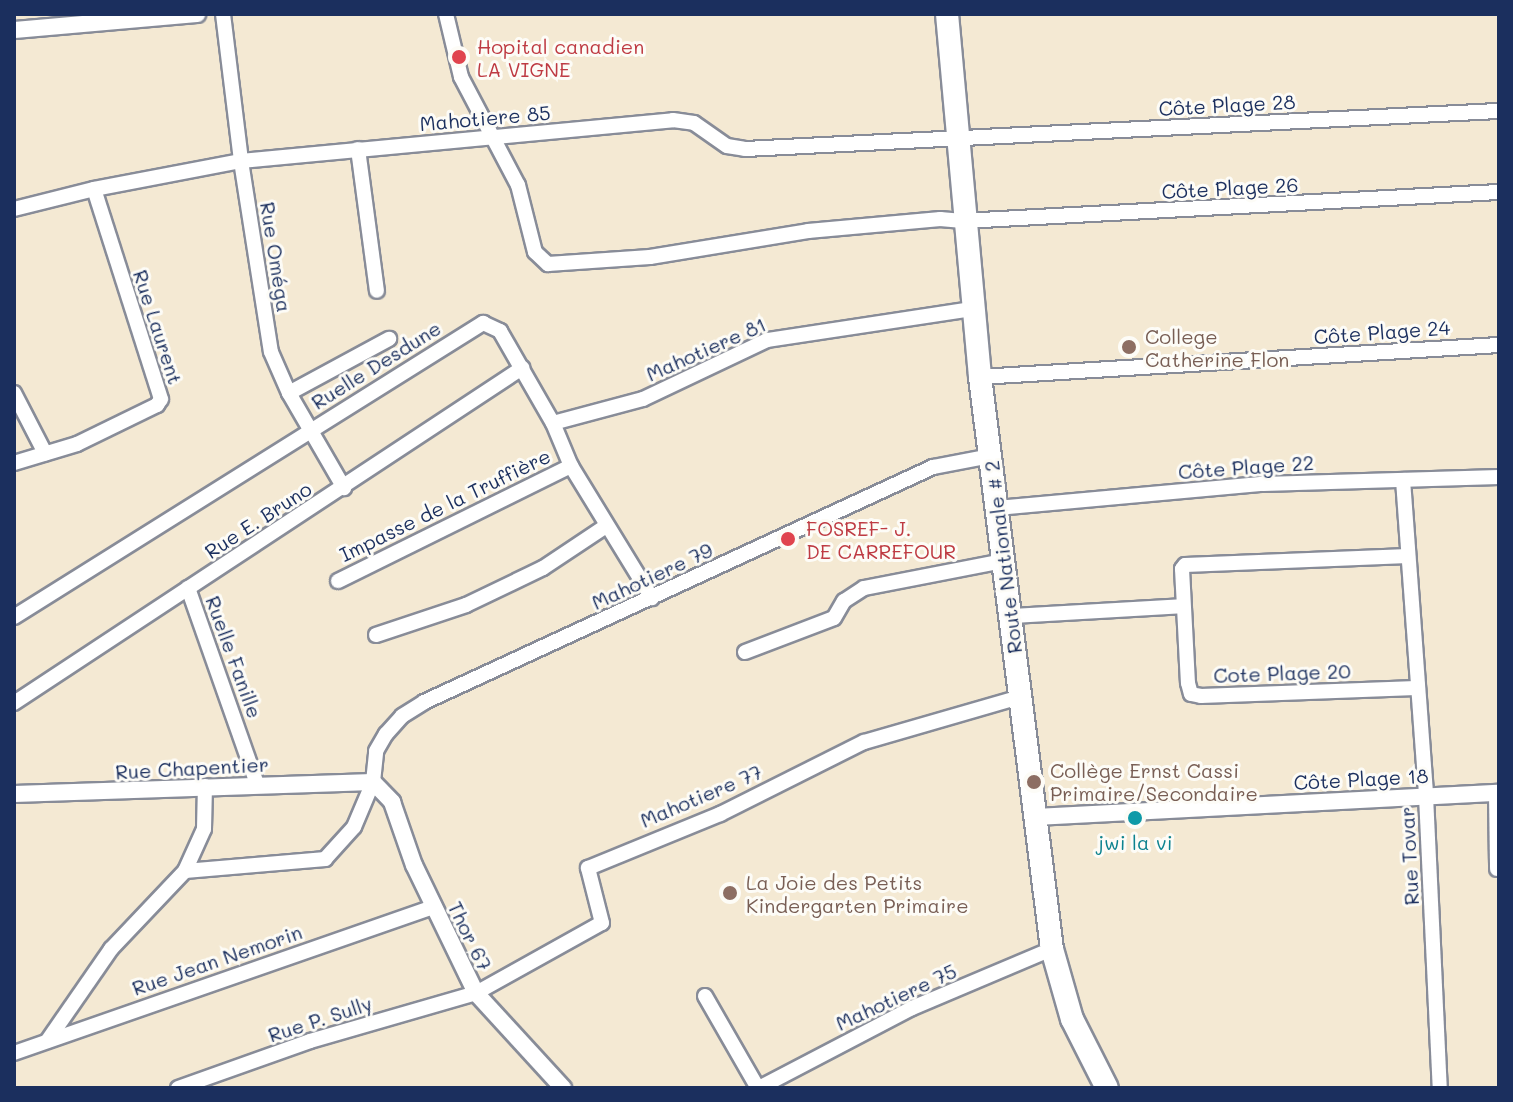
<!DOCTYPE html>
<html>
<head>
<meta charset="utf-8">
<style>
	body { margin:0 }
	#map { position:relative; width:1513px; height:1102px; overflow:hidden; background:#f4e9d3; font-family:Mali,sans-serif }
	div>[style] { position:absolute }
	.roads { filter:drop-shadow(2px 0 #888c98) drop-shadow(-2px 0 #888c98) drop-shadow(0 2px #888c98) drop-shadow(0 -2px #888c98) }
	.minor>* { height:14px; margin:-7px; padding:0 7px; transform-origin:7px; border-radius:7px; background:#fff }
	.tertiary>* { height:16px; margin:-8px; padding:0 8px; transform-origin:8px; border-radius:8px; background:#fff }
	.primary>* { height:22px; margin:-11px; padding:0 11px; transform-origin:11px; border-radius:11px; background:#fff }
	.dots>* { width:22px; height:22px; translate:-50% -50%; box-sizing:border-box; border:4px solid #fdfcf7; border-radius:50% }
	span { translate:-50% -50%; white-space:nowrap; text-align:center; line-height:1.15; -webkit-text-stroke:6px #fdfcf7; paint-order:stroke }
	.health-label { font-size:20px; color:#be3a42 }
	.left { translate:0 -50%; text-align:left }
	.street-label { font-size:20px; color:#1b2f5e }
	.education-label { font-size:20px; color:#785e54 }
	.culture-label { font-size:20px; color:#0d838f }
	.frame { position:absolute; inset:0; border:16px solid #1b2f5e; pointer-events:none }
</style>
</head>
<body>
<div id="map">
	<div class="roads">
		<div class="minor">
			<i style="left:223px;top:14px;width:148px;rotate:83deg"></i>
			<i style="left:241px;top:161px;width:193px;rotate:81.1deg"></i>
			<i style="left:271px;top:352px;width:45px;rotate:66.3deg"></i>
			<i style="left:289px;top:393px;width:110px;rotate:59.9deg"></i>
			<i style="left:446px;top:14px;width:65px;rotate:76.6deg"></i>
			<i style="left:461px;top:77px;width:122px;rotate:62.2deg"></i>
			<i style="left:518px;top:185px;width:69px;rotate:75.8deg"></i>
			<i style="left:535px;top:252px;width:18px;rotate:43deg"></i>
			<i style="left:548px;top:264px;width:102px;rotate:-3.9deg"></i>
			<i style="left:650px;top:257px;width:160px;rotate:-9.3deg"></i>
			<i style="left:808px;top:231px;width:133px;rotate:-5.2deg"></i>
			<i style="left:940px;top:219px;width:23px;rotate:5deg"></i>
			<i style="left:963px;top:221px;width:537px;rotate:-3.1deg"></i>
			<i style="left:358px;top:149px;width:143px;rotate:82.4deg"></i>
			<i style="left:14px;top:209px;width:82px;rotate:-14deg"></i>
			<i style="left:94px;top:189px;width:150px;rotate:-10.8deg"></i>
			<i style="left:241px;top:161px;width:434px;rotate:-5.4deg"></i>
			<i style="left:673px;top:120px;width:21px;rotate:8deg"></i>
			<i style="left:694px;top:123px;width:40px;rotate:34.9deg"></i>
			<i style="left:727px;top:146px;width:18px;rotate:9deg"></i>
			<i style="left:745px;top:149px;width:755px;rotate:-2.89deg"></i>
			<i style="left:980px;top:377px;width:520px;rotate:-3.53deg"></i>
			<i style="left:14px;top:393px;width:68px;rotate:62.7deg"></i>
			<i style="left:289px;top:393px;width:114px;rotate:-28.4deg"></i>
			<i style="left:553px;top:423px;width:93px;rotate:-14.9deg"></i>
			<i style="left:643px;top:399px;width:137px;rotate:-25.4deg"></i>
			<i style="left:767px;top:340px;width:207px;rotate:-8.6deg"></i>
			<i style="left:14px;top:463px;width:66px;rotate:-16.8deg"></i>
			<i style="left:77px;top:444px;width:89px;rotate:-26deg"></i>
			<i style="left:157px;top:405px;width:7px;rotate:-56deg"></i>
			<i style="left:161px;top:399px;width:220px;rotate:-107.7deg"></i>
			<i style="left:1403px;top:480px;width:317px;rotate:85.8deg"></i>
			<i style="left:1426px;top:796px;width:292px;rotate:87.3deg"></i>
			<i style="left:997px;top:508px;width:267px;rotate:-5.2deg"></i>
			<i style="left:1263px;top:484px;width:236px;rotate:-1.7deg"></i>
			<i style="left:1408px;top:556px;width:223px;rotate:177.7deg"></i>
			<i style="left:1185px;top:565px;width:5px;rotate:127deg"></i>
			<i style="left:1182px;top:569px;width:114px;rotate:87deg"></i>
			<i style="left:1188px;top:683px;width:11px;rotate:75deg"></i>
			<i style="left:1191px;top:694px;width:10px;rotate:11deg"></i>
			<i style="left:1201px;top:696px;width:215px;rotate:-2.1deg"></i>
			<i style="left:338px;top:581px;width:260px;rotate:-26.3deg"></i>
			<i style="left:188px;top:588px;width:208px;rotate:70.6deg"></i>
			<i style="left:1011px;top:616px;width:172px;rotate:-3.3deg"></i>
			<i style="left:14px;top:617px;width:554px;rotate:-32.08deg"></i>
			<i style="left:483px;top:323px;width:19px;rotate:25deg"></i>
			<i style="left:500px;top:331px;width:106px;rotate:60.1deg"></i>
			<i style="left:553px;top:423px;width:47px;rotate:67.3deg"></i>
			<i style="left:571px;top:466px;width:155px;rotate:58.5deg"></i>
			<i style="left:376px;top:635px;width:95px;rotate:-18.4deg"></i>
			<i style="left:466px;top:605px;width:85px;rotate:-25.7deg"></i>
			<i style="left:543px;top:568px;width:76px;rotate:-33.7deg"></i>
			<i style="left:745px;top:652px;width:95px;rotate:-20.9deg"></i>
			<i style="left:834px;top:618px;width:20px;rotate:-60deg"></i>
			<i style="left:844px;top:601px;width:24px;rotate:-33deg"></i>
			<i style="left:864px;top:588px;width:142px;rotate:-11deg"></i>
			<i style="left:14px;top:703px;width:609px;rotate:-33.4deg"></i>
			<i style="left:1496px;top:793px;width:76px;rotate:89.2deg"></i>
			<i style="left:185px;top:871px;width:141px;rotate:-4.9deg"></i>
			<i style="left:325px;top:859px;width:43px;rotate:-47.8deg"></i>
			<i style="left:354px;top:827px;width:49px;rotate:-67.1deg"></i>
			<i style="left:373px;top:782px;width:31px;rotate:-84deg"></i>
			<i style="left:376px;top:751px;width:20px;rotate:-60deg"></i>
			<i style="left:386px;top:734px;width:24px;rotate:-48deg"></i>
			<i style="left:402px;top:716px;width:26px;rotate:-32deg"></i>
			<i style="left:424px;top:702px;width:561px;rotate:-24.78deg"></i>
			<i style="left:933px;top:467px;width:59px;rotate:-10.7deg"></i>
			<i style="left:705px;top:996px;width:106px;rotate:60.1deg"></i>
			<i style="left:48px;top:1040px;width:111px;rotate:-55.3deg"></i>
			<i style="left:111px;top:949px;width:108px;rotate:-46.5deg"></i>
			<i style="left:185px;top:871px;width:46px;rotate:-65.7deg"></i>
			<i style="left:204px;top:829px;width:43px;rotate:-88.7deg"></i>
			<i style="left:14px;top:1053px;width:445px;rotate:-19.2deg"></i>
			<i style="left:178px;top:1088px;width:140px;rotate:-19.6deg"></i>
			<i style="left:310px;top:1041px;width:173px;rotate:-16.1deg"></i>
			<i style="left:476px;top:993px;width:144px;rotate:-29.1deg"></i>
			<i style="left:602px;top:923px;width:57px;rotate:-104.3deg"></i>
			<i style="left:588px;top:868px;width:143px;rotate:-22.2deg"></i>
			<i style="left:720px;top:814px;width:161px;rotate:-26.6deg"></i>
			<i style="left:864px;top:742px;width:162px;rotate:-16.1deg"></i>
			<i style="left:759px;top:1088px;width:173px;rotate:-27.6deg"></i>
			<i style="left:912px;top:1008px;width:152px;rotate:-22.9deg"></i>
		</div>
		<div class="tertiary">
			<i style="left:14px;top:30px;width:184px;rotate:-5deg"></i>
			<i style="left:14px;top:794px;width:359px;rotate:-1.9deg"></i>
			<i style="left:373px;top:782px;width:28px;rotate:46deg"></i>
			<i style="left:392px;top:802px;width:67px;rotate:70.8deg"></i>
			<i style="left:414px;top:865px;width:142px;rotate:64.2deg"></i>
			<i style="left:476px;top:993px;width:129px;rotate:47.5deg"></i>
			<i style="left:1034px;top:817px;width:466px;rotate:-3deg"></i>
		</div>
		<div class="primary">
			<i style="left:947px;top:14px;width:364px;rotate:84.8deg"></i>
			<i style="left:980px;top:377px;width:577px;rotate:82.83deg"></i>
			<i style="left:1052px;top:949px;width:73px;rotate:74.1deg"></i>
			<i style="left:1072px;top:1019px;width:77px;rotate:63.1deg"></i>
		</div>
	</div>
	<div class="dots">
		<i style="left:459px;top:57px;background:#e0444e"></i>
		<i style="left:1129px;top:347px;background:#8d6e63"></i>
		<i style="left:788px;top:539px;background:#e0444e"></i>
		<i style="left:1034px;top:782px;background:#8d6e63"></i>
		<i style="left:1135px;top:818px;background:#0f9aa8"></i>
		<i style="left:730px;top:893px;background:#8d6e63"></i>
	</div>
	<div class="health-label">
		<span class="left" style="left:477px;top:58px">Hopital canadien<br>LA VIGNE</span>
		<span class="left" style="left:806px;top:540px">FOSREF- J.<br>DE CARREFOUR</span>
	</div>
	<div class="street-label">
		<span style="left:1227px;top:105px;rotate:-3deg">Côte Plage 28</span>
		<span style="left:485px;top:118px;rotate:-5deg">Mahotiere 85</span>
		<span style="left:1230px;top:188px;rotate:-3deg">Côte Plage 26</span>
		<span style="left:276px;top:257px;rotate:81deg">Rue Oméga</span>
		<span style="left:158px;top:327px;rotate:72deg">Rue Laurent</span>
		<span style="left:1382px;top:332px;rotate:-4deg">Côte Plage 24</span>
		<span style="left:706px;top:349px;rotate:-24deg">Mahotiere 81</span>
		<span style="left:376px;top:365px;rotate:-32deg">Ruelle Desdune</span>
		<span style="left:1246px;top:467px;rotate:-4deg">Côte Plage 22</span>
		<span style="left:445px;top:505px;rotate:-26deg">Impasse de la Truffière</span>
		<span style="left:258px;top:520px;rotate:-33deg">Rue E. Bruno</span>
		<span style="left:1003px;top:557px;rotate:-97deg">Route Nationale # 2</span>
		<span style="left:652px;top:576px;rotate:-25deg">Mahotiere 79</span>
		<span style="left:234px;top:657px;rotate:70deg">Ruelle Fanille</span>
		<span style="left:1282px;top:673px;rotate:-2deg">Cote Plage 20</span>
		<span style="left:192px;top:768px;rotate:-3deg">Rue Chapentier</span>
		<span style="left:1361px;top:779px;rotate:-3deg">Côte Plage 18</span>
		<span style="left:701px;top:796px;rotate:-23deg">Mahotiere 77</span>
		<span style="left:1409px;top:856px;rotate:-93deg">Rue Tovar</span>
		<span style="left:470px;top:936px;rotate:64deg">Thor 67</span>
		<span style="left:217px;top:960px;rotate:-19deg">Rue Jean Nemorin</span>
		<span style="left:896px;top:997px;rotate:-25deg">Mahotiere 75</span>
		<span style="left:320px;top:1019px;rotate:-18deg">Rue P. Sully</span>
	</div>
	<div class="education-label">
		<span class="left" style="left:1145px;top:348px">College<br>Catherine Flon</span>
		<span class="left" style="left:1050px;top:782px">Collège Ernst Cassi<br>Primaire/Secondaire</span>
		<span class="left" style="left:746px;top:894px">La Joie des Petits<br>Kindergarten Primaire</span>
	</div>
	<div class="culture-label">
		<span style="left:1135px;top:842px">jwi la vi</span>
	</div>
	<div class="frame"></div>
</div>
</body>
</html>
